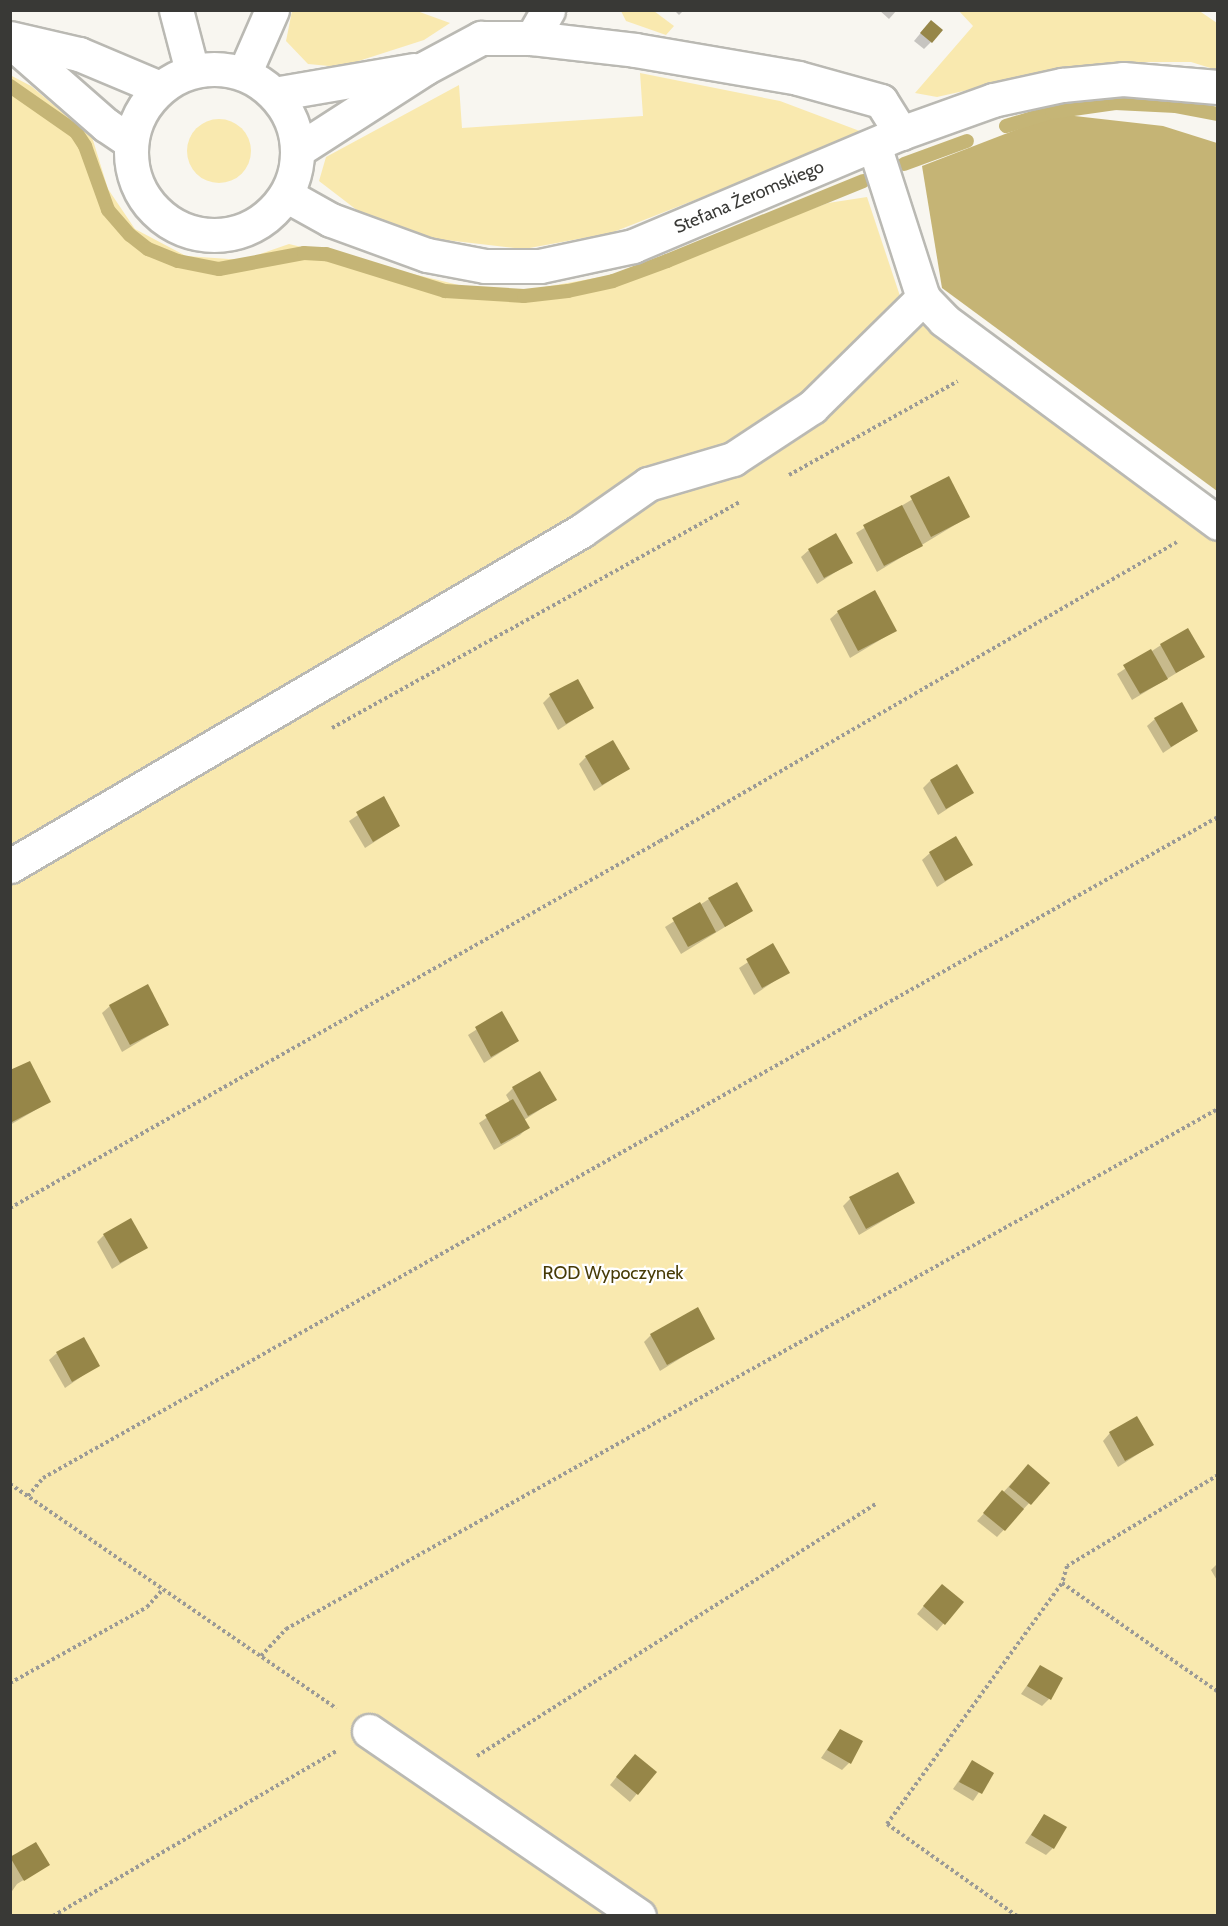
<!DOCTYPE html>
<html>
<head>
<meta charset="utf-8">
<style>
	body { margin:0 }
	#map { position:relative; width:1228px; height:1926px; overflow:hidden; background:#f8f6f0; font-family:Cabin,sans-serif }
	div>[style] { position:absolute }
	.green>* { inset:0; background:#f9e9af }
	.round { border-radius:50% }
	.forest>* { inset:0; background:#c5b475 }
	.shadow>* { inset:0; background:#0003 }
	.stream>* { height:14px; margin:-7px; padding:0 7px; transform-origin:7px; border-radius:7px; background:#c5b576 }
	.building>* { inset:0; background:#968648 }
	.path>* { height:4px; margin-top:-2px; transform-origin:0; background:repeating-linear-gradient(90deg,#9b9a96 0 3px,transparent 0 6px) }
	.roads { filter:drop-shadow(2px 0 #bab9b3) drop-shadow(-2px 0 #bab9b3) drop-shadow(0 2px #bab9b3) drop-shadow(0 -2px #bab9b3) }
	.minor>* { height:33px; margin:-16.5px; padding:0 16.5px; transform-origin:16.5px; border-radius:16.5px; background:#fff }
	.minor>.ring { margin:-16.5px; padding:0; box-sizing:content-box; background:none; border:33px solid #fff; border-radius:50% }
	span { translate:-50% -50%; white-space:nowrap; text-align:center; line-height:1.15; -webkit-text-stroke:4.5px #fff; paint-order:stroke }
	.street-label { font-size:18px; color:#393936 }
	.park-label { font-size:18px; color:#473b06 }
	.frame { position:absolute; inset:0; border:12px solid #393936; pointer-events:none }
</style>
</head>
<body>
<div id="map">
	<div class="green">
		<i style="clip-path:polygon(1198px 10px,1217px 23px,1217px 70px,1191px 62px,1117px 62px,1044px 73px,937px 97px,915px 93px,973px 26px,959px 11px)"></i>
		<i style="clip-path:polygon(292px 11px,417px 11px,450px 23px,424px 40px,340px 67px,308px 64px,286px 41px)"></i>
		<i style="clip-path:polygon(621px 11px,654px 11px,674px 26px,666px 35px,626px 21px)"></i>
		<i style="clip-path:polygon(640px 73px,780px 101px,865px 133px,611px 233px,524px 249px,420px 237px,362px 214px,319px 181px,326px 157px,459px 85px,462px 128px,643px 116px)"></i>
		<i style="clip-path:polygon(10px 75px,31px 86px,92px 137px,108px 189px,135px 229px,186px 256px,243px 260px,289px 244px,500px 295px,652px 268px,828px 203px,867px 197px,902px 302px,964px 356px,1052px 422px,1217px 536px,1217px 1915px,11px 1915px)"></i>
		<i class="round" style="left:187px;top:119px;width:64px;height:64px"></i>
	</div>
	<div class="forest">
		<i style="clip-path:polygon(1057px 114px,1163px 126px,1217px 143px,1217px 491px,942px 288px,922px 166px)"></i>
	</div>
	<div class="shadow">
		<i style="clip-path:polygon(674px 10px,684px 10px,679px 15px)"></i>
		<i style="clip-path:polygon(879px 10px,897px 10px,889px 19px)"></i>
		<i style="clip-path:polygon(924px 29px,931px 42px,924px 49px,914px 41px)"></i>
		<i style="clip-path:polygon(948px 478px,968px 517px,877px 572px,856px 533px)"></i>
		<i style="clip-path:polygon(809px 550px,851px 562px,817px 584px,801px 557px)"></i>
		<i style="clip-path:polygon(838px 612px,895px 631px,850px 658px,830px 619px)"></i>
		<i style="clip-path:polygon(1161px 645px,1203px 657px,1132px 700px,1117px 674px)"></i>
		<i style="clip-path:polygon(550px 696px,592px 708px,558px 730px,543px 703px)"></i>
		<i style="clip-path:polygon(1155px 719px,1197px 730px,1163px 753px,1147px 726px)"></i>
		<i style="clip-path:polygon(586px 757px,628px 769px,594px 791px,579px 764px)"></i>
		<i style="clip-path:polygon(930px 781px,972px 793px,938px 815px,923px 788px)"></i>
		<i style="clip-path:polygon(383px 798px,399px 826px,365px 848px,349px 821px)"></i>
		<i style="clip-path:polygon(930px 853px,971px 865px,937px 887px,922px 860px)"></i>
		<i style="clip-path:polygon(709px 899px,751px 911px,681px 954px,665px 927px)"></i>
		<i style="clip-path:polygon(773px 946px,788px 972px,754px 995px,739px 968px)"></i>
		<i style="clip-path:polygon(110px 1006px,167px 1025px,122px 1052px,102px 1013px)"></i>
		<i style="clip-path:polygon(502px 1013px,518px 1041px,484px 1063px,468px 1035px)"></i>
		<i style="clip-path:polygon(10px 1072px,49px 1102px,10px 1125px)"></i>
		<i style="clip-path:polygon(513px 1088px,555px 1100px,524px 1120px,528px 1127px,520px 1135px,494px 1150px,479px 1123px,510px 1102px,506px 1095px)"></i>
		<i style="clip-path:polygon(850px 1199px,913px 1203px,859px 1235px,843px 1206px)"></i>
		<i style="clip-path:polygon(104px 1235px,146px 1248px,112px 1269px,97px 1242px)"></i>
		<i style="clip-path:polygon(651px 1335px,713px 1338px,660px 1371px,644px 1342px)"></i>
		<i style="clip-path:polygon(57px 1353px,98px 1365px,65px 1388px,49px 1360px)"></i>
		<i style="clip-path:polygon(1110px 1433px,1152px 1445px,1118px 1467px,1103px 1441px)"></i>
		<i style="clip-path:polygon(1021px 1473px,1048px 1483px,997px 1537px,977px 1521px)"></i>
		<i style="clip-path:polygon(1218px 1563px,1218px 1582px,1211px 1570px)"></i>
		<i style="clip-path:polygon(935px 1593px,962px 1602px,937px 1631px,917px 1614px)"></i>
		<i style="clip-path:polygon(1040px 1667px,1049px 1699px,1042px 1706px,1021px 1694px)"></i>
		<i style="clip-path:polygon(840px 1730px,849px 1763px,842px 1770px,821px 1758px)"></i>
		<i style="clip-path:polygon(972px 1762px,992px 1773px,973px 1801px,953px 1789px)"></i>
		<i style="clip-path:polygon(628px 1763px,655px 1772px,630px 1802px,610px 1785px)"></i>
		<i style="clip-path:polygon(1044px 1815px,1053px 1848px,1046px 1855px,1025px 1843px)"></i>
		<i style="clip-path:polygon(36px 1844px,48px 1865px,17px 1884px,10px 1894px,10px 1859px)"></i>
	</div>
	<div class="stream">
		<i style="left:10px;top:86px;width:80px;rotate:34.9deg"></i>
		<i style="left:76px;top:132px;width:17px;rotate:57deg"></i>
		<i style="left:85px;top:146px;width:68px;rotate:70.2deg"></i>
		<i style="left:108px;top:210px;width:33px;rotate:49deg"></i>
		<i style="left:130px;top:235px;width:23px;rotate:38deg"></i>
		<i style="left:148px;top:249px;width:32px;rotate:22deg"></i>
		<i style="left:178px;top:261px;width:42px;rotate:11deg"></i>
		<i style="left:219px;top:269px;width:86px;rotate:-10.7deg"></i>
		<i style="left:304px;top:253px;width:22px;rotate:3deg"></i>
		<i style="left:326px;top:254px;width:125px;rotate:17.3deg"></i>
		<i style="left:445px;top:291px;width:79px;rotate:3.6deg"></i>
		<i style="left:524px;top:296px;width:44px;rotate:-6.5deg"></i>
		<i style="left:568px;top:291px;width:46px;rotate:-12.5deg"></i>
		<i style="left:613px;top:281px;width:58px;rotate:-20.3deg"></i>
		<i style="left:667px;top:261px;width:212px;rotate:-22.2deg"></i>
		<i style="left:1006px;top:126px;width:48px;rotate:-16.9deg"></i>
		<i style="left:1052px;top:112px;width:64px;rotate:-8.1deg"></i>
		<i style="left:1115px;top:103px;width:61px;rotate:2.8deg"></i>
		<i style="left:1176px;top:106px;width:43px;rotate:10.8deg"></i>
		<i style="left:904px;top:164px;width:67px;rotate:-20.1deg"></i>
	</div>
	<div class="building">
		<i style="clip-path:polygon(931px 20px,943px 30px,932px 43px,920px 33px)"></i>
		<i style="clip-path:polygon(949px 476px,970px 517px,931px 537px,910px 496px)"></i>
		<i style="clip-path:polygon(902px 505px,923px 546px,884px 566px,863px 525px)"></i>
		<i style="clip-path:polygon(836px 533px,853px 563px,824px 578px,808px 549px)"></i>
		<i style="clip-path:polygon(875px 590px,897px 631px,858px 651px,837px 611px)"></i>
		<i style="clip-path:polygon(1188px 628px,1205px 657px,1176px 673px,1160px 644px)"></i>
		<i style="clip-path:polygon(1151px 649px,1168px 679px,1140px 694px,1123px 665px)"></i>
		<i style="clip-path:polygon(578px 679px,594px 708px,566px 724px,549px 694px)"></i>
		<i style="clip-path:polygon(1182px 702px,1198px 731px,1171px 747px,1154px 718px)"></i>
		<i style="clip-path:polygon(613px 740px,630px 769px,602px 785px,585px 756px)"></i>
		<i style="clip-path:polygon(957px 764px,974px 793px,946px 809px,930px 780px)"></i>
		<i style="clip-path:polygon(384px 796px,400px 826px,373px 842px,356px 812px)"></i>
		<i style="clip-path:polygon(956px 836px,973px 865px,945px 881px,929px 852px)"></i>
		<i style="clip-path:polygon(737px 882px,753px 911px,725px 927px,708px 898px)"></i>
		<i style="clip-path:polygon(700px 902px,716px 932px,688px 947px,672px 918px)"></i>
		<i style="clip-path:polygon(773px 943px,790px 973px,762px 988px,746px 959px)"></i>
		<i style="clip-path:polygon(148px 984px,169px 1025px,130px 1045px,109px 1005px)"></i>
		<i style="clip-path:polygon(502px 1011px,519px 1041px,491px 1057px,475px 1027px)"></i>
		<i style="clip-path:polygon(30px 1061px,51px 1102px,12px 1122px,10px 1070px)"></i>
		<i style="clip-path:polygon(540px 1071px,557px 1100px,528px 1116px,512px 1087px)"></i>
		<i style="clip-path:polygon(513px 1099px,530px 1128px,501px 1144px,485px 1115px)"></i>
		<i style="clip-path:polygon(898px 1172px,915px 1203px,866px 1229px,849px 1197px)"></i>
		<i style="clip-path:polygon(131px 1218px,148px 1248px,120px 1263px,103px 1234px)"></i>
		<i style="clip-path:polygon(698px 1307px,715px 1339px,667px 1365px,650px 1334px)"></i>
		<i style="clip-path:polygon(84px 1337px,100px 1366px,72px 1382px,56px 1352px)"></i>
		<i style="clip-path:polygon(1137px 1416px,1154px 1445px,1125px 1461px,1109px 1432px)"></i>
		<i style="clip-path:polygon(1028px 1464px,1050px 1483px,1031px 1505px,1009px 1487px)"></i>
		<i style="clip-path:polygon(1002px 1490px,1024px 1509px,1005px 1531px,983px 1513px)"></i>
		<i style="clip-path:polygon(942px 1584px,964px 1602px,945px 1625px,923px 1606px)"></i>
		<i style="clip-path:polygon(1040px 1665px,1063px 1678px,1051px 1700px,1027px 1686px)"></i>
		<i style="clip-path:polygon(840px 1729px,863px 1741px,851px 1764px,827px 1750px)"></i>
		<i style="clip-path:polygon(635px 1754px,657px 1772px,638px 1795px,616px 1777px)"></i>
		<i style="clip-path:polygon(972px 1760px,994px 1773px,982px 1794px,959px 1782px)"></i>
		<i style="clip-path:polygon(1044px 1814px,1067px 1827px,1054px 1849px,1031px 1835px)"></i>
		<i style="clip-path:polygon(36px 1842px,50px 1865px,24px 1881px,10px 1857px)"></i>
	</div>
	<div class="path">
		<i style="left:789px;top:475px;width:193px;rotate:-29.1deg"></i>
		<i style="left:332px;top:728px;width:466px;rotate:-29deg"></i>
		<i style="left:10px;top:1208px;width:746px;rotate:-29.45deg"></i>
		<i style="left:660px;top:841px;width:597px;rotate:-30.04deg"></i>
		<i style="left:1218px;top:1475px;width:176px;rotate:148.9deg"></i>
		<i style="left:1067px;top:1566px;width:18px;rotate:106deg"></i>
		<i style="left:1062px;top:1583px;width:190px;rotate:34.9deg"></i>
		<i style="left:10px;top:1484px;width:396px;rotate:34.5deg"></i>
		<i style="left:28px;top:1496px;width:23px;rotate:-50deg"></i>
		<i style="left:43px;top:1478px;width:1348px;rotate:-29.36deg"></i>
		<i style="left:261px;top:1656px;width:37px;rotate:-47deg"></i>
		<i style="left:286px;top:1629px;width:1067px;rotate:-29.16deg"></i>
		<i style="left:10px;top:1683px;width:157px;rotate:-29deg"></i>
		<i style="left:147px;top:1607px;width:24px;rotate:-48deg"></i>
		<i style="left:477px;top:1756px;width:473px;rotate:-32.3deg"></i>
		<i style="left:53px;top:1916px;width:328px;rotate:-30.2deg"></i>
		<i style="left:1017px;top:1916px;width:159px;rotate:-144.7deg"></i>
		<i style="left:887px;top:1824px;width:298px;rotate:-54deg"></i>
	</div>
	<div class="roads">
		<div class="minor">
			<i style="left:176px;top:10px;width:63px;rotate:75.3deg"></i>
			<i style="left:10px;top:38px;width:71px;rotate:13.1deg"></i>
			<i style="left:79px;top:54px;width:88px;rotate:22.8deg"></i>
			<i style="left:532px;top:38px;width:32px;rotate:-60deg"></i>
			<i style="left:10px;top:41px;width:128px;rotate:41.2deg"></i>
			<i style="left:106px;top:125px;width:29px;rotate:34deg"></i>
			<i class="ring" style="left:131px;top:69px;width:133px;height:133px"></i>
			<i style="left:244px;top:74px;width:70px;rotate:-66.4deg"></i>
			<i style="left:274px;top:94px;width:142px;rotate:-9.7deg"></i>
			<i style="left:874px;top:145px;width:161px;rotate:72.2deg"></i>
			<i style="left:923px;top:298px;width:30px;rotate:46deg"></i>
			<i style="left:944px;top:320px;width:341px;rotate:36.5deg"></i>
			<i style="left:298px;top:150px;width:151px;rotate:-32.8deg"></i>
			<i style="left:425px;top:68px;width:64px;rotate:-28.2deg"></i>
			<i style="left:481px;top:38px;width:51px"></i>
			<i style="left:532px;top:38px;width:104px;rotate:6.6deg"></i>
			<i style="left:635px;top:50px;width:165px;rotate:9.7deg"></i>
			<i style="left:798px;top:78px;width:86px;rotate:15.5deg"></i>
			<i style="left:881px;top:101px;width:38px;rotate:58deg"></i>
			<i style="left:286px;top:195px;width:51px;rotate:29.1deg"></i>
			<i style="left:331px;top:220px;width:102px;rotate:20deg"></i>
			<i style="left:427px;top:255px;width:59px;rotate:10.7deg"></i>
			<i style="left:485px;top:266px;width:55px"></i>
			<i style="left:540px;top:266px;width:95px;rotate:-12.1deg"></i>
			<i style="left:633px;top:246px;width:291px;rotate:-22.9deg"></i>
			<i style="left:901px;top:133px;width:98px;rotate:-19.7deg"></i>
			<i style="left:993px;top:100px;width:71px;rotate:-12.3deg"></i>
			<i style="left:1062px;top:85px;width:61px;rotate:-5.6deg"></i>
			<i style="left:1123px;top:79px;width:95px;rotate:4.8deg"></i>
			<i style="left:10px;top:866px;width:662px;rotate:-30.4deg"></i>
			<i style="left:581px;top:531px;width:82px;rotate:-35deg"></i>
			<i style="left:648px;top:484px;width:89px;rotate:-16.4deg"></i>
			<i style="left:733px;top:459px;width:95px;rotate:-33.4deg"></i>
			<i style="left:812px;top:407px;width:156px;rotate:-44.5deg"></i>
			<i style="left:369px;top:1731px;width:327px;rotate:34.4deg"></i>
		</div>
	</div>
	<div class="street-label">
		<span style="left:749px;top:197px;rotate:-23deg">Stefana Żeromskiego</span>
	</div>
	<div class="park-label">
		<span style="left:613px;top:1273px">ROD Wypoczynek</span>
	</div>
	<div class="frame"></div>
</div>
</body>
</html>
